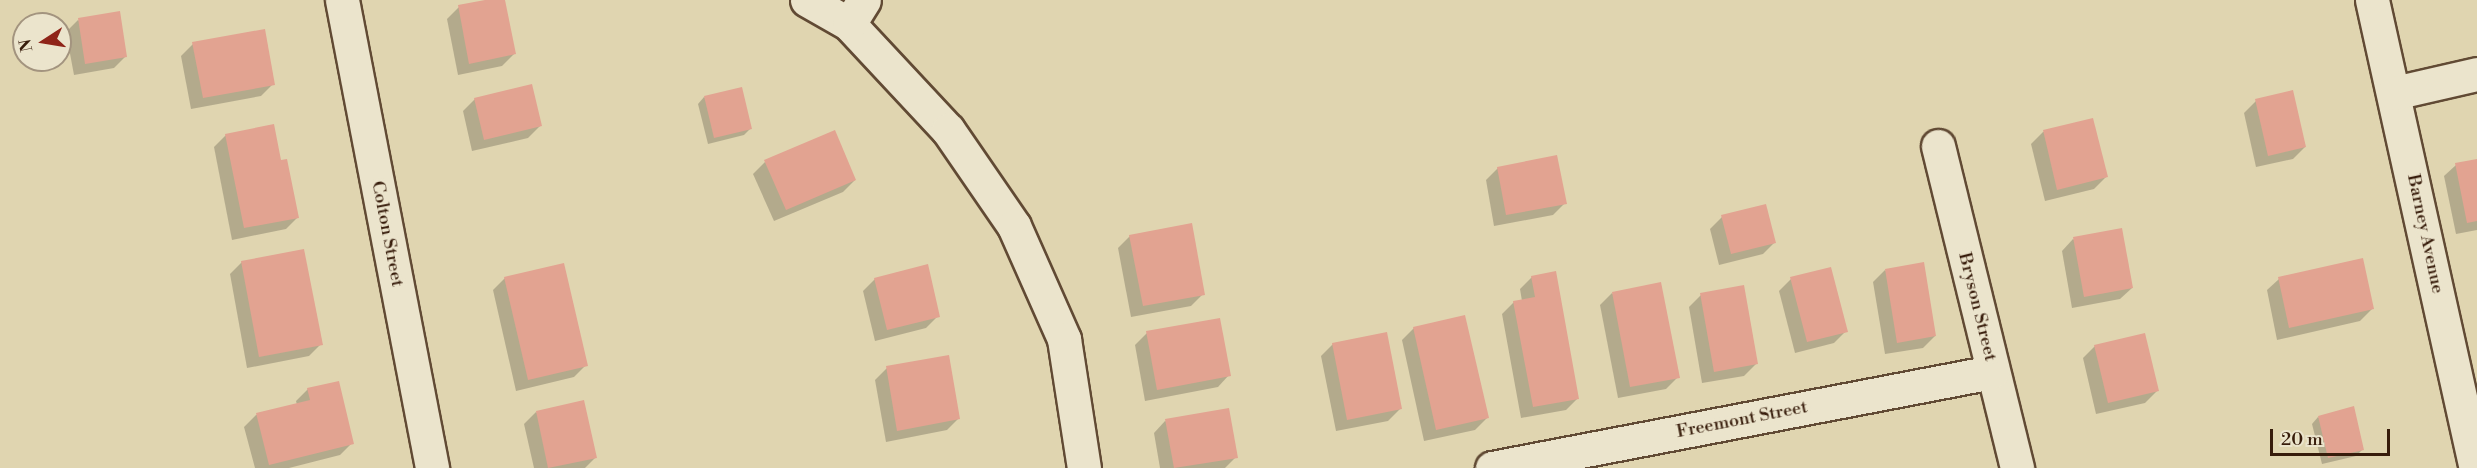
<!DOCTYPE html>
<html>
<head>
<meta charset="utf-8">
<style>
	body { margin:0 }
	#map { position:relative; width:2477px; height:468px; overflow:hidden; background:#e0d5b0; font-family:"Libre Bodoni",serif }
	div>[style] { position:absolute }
	.shadow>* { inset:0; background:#0003 }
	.building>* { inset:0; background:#e2a391 }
	.roads { filter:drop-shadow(2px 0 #614a34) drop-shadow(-2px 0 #614a34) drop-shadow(0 2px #614a34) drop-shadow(0 -2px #614a34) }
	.minor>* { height:33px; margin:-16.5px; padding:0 16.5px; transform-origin:16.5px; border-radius:16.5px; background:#ebe4cc }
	span { translate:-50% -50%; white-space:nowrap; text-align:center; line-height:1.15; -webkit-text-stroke:6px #ebe4cc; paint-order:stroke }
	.street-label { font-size:18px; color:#371c0b }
	.north { position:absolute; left:12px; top:12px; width:60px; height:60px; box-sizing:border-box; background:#ebe4cc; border:2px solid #a3947f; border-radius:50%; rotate:258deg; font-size:16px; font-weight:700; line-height:24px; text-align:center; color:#371c0b }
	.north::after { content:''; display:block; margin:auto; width:21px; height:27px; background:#8f2418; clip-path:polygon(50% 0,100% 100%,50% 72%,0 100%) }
	.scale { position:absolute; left:2270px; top:429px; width:120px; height:27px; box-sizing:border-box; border:3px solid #371c0b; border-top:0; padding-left:8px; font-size:18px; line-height:21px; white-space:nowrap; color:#371c0b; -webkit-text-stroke:4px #ebe4cc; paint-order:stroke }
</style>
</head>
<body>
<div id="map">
	<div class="shadow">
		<i style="clip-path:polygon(492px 0,504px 0,514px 54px,502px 66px,458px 75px,447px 19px,459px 7px)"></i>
		<i style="clip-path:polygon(78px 20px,126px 56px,114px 68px,74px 75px,66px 32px)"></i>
		<i style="clip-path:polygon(193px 44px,273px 84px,261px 96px,191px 109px,181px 56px)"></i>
		<i style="clip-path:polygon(704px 97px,751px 128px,744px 135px,708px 144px,698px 104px)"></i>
		<i style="clip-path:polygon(475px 99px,540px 126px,528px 138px,472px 151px,463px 111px)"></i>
		<i style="clip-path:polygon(2256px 101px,2305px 147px,2293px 159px,2256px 167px,2244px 113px)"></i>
		<i style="clip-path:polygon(2092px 120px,2106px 177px,2094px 189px,2045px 201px,2031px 144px,2043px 132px)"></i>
		<i style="clip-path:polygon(226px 135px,280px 161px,298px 217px,286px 229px,232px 240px,214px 147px)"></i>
		<i style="clip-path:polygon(2477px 161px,2477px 230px,2456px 234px,2444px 176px,2456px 165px)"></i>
		<i style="clip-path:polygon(765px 162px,855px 180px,843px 192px,774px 221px,753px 174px)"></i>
		<i style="clip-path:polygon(1498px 168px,1565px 203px,1553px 215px,1494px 226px,1486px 180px)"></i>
		<i style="clip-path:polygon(1722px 217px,1775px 242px,1763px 254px,1719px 265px,1710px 229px)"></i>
		<i style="clip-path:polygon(1130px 236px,1203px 294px,1191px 306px,1131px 317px,1118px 248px)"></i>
		<i style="clip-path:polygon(2073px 239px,2132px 288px,2120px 299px,2072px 308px,2062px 251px)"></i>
		<i style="clip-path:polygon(242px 262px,321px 344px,309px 356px,247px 368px,230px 274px)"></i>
		<i style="clip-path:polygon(1885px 270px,1935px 336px,1923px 348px,1885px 354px,1873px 282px)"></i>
		<i style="clip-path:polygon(1532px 277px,1578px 398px,1566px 410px,1521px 418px,1502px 314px,1514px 302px,1522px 301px,1520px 289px)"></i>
		<i style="clip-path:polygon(505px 278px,586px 365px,574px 377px,516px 391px,493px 290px)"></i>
		<i style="clip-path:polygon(875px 279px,938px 316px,926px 328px,875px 341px,863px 291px)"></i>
		<i style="clip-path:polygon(1791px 279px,1846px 331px,1834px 343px,1795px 353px,1779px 291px)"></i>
		<i style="clip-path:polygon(2279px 279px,2372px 309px,2360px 321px,2277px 340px,2267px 290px)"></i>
		<i style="clip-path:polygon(1612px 293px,1678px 377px,1666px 389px,1618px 398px,1600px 305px)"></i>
		<i style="clip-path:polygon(1701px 295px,1756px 364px,1744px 376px,1702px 383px,1689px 307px)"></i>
		<i style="clip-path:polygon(1414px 328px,1487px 418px,1475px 430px,1424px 441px,1402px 340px)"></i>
		<i style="clip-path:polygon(1147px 333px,1229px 375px,1218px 387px,1145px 401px,1135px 345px)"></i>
		<i style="clip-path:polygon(1333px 344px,1400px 409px,1388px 421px,1336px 431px,1321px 356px)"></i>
		<i style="clip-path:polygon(2095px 346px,2157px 391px,2145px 403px,2096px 414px,2083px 358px)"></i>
		<i style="clip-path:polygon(887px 368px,959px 418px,947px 430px,886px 442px,875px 380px)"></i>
		<i style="clip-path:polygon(308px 389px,352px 443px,340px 455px,289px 468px,255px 468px,244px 427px,256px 415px,297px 405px,296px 401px)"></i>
		<i style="clip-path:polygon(536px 412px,595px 458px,585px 468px,534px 468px,524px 424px)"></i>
		<i style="clip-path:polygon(2318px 417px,2363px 449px,2356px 456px,2322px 464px,2312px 424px)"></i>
		<i style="clip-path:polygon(1165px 421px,1236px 457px,1225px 468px,1160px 468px,1154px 433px)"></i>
	</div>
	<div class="building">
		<i style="clip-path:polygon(485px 0,505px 0,516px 54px,469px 64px,458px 5px)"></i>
		<i style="clip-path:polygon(120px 11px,127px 57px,85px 64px,78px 18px)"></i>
		<i style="clip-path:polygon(265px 29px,275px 85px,203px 98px,192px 42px)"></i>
		<i style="clip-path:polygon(532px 84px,542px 126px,484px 140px,474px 98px)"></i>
		<i style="clip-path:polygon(742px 87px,752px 129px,714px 138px,704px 96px)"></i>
		<i style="clip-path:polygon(2293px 90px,2306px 147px,2268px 156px,2255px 99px)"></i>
		<i style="clip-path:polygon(2093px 118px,2108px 177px,2057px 190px,2043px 130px)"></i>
		<i style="clip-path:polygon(274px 124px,281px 160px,287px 159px,299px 218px,244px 228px,225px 134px)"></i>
		<i style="clip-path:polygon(835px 130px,856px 180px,786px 210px,764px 160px)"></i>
		<i style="clip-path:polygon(1557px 155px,1567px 204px,1506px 215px,1497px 167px)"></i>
		<i style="clip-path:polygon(2477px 159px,2477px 221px,2467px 223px,2455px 163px)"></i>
		<i style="clip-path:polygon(1766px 204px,1776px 243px,1731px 254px,1721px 215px)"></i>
		<i style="clip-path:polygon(1192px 223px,1205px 295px,1143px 306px,1129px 235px)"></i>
		<i style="clip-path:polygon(2122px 228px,2133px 288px,2084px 297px,2073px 237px)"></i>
		<i style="clip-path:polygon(304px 249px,323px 345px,259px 357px,241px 261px)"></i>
		<i style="clip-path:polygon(2363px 258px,2374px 309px,2289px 328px,2278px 277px)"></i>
		<i style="clip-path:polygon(1924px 262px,1936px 336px,1897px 343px,1885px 269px)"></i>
		<i style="clip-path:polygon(564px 263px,588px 366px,528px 380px,504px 277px)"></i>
		<i style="clip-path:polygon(928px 264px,940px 317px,887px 330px,874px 278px)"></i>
		<i style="clip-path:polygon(1831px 267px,1848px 332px,1807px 342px,1790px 277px)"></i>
		<i style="clip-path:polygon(1556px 271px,1579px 399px,1533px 407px,1513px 301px,1535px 297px,1531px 276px)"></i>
		<i style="clip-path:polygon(1661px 282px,1680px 378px,1630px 387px,1612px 292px)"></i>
		<i style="clip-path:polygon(1744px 285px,1758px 364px,1714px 372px,1700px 293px)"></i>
		<i style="clip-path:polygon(1465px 315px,1489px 418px,1436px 430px,1413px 327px)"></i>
		<i style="clip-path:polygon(1220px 318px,1231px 376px,1157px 390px,1146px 331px)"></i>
		<i style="clip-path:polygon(1387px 332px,1402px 409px,1347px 420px,1332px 343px)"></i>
		<i style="clip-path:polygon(2145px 333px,2159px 391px,2108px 403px,2094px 345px)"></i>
		<i style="clip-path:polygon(949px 355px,960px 419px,897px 431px,886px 366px)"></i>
		<i style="clip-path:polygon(339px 381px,354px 444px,269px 465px,256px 413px,310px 400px,307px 388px)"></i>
		<i style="clip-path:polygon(584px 400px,597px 458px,548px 468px,536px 411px)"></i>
		<i style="clip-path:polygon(2354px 406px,2364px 450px,2328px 458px,2318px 416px)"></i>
		<i style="clip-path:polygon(1229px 408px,1238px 458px,1174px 468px,1165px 419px)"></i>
	</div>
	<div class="roads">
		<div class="minor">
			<i style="left:342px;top:0;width:477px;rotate:79.1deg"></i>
			<i style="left:807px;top:0;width:48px;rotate:29.7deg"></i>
			<i style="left:849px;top:24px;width:145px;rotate:47deg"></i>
			<i style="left:948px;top:130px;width:116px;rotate:55.5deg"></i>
			<i style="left:1014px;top:226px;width:124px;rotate:66.1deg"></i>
			<i style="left:1064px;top:339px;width:131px;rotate:81.2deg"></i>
			<i style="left:2372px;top:0;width:479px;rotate:77.5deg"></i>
			<i style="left:849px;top:24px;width:28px;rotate:-58deg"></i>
			<i style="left:2394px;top:93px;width:85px;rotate:-12.9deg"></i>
			<i style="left:1938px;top:146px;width:332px;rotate:76.2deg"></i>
			<i style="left:1492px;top:468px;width:509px;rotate:-10.87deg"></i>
		</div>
	</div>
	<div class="street-label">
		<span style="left:387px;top:234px;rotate:79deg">Colton Street</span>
		<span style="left:2425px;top:234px;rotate:78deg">Barney Avenue</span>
		<span style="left:1977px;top:307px;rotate:76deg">Bryson Street</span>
		<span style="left:1742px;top:420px;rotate:-11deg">Freemont Street</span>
	</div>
	<div class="north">N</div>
	<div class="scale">20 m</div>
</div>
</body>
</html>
